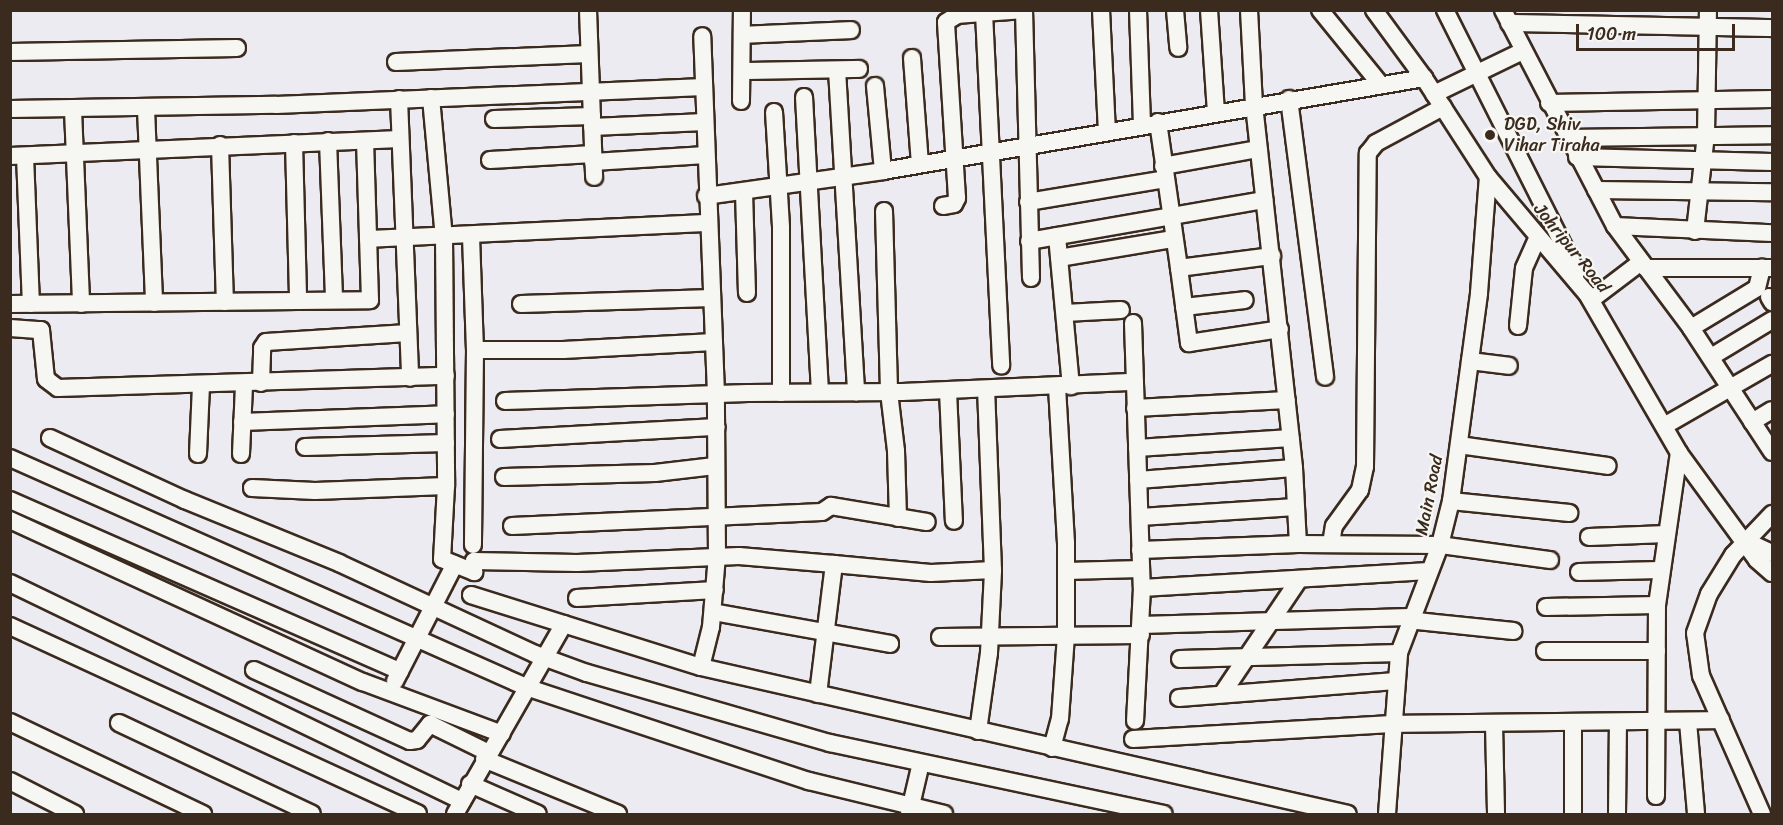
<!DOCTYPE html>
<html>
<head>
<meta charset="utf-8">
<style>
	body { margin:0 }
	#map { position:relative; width:1783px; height:825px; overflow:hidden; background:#ecebf2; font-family:Sriracha,sans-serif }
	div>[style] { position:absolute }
	.roads { filter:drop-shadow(2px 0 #3b2a1e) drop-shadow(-2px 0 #3b2a1e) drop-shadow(0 2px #3b2a1e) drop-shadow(0 -2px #3b2a1e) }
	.minor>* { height:16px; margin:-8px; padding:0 8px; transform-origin:8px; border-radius:8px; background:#f6f6f2 }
	.dots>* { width:16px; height:16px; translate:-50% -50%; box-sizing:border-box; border:3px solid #f6f6f2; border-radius:50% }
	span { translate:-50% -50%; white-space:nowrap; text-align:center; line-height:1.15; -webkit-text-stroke:4.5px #f6f6f2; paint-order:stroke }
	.poi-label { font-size:18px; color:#3b2a1e }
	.left { translate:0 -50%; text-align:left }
	.street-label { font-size:18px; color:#3b2a1e }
	.frame { position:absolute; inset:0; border:12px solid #3b2a1e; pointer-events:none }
	.scale { position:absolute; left:1576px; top:24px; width:159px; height:27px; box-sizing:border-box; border:3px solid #3b2a1e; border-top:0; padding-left:8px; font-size:18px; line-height:21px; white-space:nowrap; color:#3b2a1e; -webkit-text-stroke:4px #f6f6f2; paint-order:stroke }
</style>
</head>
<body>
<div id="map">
	<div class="roads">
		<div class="minor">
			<i style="left:588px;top:10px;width:167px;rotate:87.9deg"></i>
			<i style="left:1024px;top:10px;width:268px;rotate:88.5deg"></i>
			<i style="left:1101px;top:10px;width:121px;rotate:87.2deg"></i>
			<i style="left:1138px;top:10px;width:115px;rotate:88deg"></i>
			<i style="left:1175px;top:10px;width:38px;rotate:85deg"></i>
			<i style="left:1209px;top:10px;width:102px;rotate:86.1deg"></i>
			<i style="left:1249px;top:10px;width:95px;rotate:87deg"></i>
			<i style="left:1254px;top:105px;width:365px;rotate:83.7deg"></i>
			<i style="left:1294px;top:468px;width:76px;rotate:87deg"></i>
			<i style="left:1320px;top:10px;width:97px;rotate:50.9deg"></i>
			<i style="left:1374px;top:10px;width:84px;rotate:53.7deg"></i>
			<i style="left:1424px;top:78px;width:118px;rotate:57.1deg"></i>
			<i style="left:1488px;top:177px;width:153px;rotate:49.8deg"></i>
			<i style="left:1587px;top:294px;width:184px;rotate:59.9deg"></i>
			<i style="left:1679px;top:453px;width:132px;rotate:53.9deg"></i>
			<i style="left:1757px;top:560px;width:20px;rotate:41deg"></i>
			<i style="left:1445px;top:10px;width:293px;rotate:63.3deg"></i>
			<i style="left:1503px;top:10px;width:243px;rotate:62.6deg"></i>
			<i style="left:1615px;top:226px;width:127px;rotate:53.3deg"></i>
			<i style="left:1691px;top:328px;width:148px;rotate:56.8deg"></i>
			<i style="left:984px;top:13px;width:353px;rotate:87.2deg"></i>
			<i style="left:1509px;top:23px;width:263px;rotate:1.1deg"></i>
			<i style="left:742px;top:35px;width:109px;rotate:-2.6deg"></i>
			<i style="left:10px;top:52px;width:227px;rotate:-1deg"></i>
			<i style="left:912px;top:58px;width:106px;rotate:85.7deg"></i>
			<i style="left:396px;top:62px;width:193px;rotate:-2.4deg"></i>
			<i style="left:837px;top:70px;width:323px;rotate:86.6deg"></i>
			<i style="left:742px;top:71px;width:117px;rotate:-1deg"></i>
			<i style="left:875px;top:86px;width:85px;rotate:84.6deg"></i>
			<i style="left:1434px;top:94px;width:99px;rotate:-25.8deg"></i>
			<i style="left:804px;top:97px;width:295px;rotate:86.9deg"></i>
			<i style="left:431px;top:98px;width:140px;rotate:84.7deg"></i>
			<i style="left:444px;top:237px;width:249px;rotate:89.5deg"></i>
			<i style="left:446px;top:486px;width:73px;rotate:93.1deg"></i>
			<i style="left:442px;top:559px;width:35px;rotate:22deg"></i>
			<i style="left:474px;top:572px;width:11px;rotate:-90deg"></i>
			<i style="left:474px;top:561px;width:103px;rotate:1.1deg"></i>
			<i style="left:577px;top:563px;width:162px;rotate:-2.5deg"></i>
			<i style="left:739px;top:556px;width:95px;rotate:4.8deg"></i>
			<i style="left:399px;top:99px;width:279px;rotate:87.7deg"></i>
			<i style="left:1289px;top:99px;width:280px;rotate:82.6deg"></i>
			<i style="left:741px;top:101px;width:91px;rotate:-89.4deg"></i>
			<i style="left:1549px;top:103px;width:223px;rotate:-1deg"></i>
			<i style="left:10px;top:109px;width:266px;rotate:-0.9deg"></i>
			<i style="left:276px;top:105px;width:428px;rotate:-2.4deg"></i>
			<i style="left:146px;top:109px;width:194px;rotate:87.6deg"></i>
			<i style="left:73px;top:110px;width:194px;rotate:87.6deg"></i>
			<i style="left:774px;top:112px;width:116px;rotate:86.5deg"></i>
			<i style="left:781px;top:228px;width:165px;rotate:90deg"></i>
			<i style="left:494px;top:119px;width:98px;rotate:-1.8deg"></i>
			<i style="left:1158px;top:122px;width:148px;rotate:81.8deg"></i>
			<i style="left:1179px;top:268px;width:94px;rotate:-7.4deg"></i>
			<i style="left:592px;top:127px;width:113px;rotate:-2.5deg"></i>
			<i style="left:1568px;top:138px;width:204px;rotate:-0.8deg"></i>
			<i style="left:328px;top:141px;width:159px;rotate:87.8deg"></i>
			<i style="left:294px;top:143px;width:158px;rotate:88.5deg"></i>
			<i style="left:220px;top:145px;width:157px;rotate:88.2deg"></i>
			<i style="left:10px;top:156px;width:390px;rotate:-2.5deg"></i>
			<i style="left:25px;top:156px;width:148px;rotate:87.7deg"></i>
			<i style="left:1577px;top:157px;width:195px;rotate:1.5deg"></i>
			<i style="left:490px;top:160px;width:103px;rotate:-3.3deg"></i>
			<i style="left:593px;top:162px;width:113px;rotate:-3.5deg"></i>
			<i style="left:1163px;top:166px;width:97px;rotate:-10.1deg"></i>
			<i style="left:1596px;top:190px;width:176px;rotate:0.7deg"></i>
			<i style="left:744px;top:192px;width:101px;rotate:88.3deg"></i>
			<i style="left:706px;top:196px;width:179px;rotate:-8deg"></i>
			<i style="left:883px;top:171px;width:549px;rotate:-9.75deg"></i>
			<i style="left:1028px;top:202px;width:139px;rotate:-9.5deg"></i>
			<i style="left:943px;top:206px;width:11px;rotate:-10deg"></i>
			<i style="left:954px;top:204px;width:7px;rotate:-63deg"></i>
			<i style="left:957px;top:198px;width:176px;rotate:-93.6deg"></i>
			<i style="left:946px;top:22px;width:13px;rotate:-32deg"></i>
			<i style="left:957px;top:15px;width:66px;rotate:-4.3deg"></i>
			<i style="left:884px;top:211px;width:181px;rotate:88.4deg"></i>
			<i style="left:889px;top:392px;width:59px;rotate:83.2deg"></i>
			<i style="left:896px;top:451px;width:67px;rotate:88.3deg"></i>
			<i style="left:1615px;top:226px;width:157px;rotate:2.6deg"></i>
			<i style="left:1695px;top:231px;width:97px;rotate:-83.5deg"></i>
			<i style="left:1706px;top:135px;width:125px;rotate:-89.1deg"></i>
			<i style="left:471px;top:236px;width:114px;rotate:88deg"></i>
			<i style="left:475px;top:350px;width:195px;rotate:90.6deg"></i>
			<i style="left:1057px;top:236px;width:151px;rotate:84.7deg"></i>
			<i style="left:368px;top:239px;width:340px;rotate:-2.7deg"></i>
			<i style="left:1029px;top:241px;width:239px;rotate:-9.9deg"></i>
			<i style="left:1059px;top:258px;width:116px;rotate:-9.5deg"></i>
			<i style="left:1179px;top:268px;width:76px;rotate:82.4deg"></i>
			<i style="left:1189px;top:343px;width:92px;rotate:-8.7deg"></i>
			<i style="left:1646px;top:268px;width:126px"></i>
			<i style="left:1769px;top:297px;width:6px;rotate:59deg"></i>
			<i style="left:1591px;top:300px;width:63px;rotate:-37.2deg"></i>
			<i style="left:10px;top:304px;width:360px;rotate:-0.6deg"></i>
			<i style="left:370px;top:300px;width:159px;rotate:-91.8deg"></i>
			<i style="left:521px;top:304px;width:191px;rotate:-1.8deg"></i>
			<i style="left:1184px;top:307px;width:61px;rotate:-6.5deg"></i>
			<i style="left:1065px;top:313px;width:56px;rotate:-3.1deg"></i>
			<i style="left:1133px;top:323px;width:265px;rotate:88.1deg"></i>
			<i style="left:1142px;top:588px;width:133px;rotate:93deg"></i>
			<i style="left:1518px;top:326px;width:58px;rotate:-84.1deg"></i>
			<i style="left:1524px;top:268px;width:34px;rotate:-66deg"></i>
			<i style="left:10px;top:328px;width:31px;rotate:4deg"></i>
			<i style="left:41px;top:330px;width:49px;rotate:84.2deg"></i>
			<i style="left:46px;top:379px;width:15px;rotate:37deg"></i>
			<i style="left:58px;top:388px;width:388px;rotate:-1.8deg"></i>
			<i style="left:1691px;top:328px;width:77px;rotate:-31.2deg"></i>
			<i style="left:1757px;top:288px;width:21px;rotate:-76deg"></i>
			<i style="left:475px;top:350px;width:88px"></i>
			<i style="left:563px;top:350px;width:151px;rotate:-3deg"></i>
			<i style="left:1711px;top:357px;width:71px;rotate:-31.2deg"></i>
			<i style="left:1470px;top:361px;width:39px;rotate:7deg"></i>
			<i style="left:261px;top:383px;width:35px;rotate:-88deg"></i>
			<i style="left:262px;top:348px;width:7px;rotate:-56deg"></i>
			<i style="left:266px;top:342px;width:142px;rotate:-3.6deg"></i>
			<i style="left:948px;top:391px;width:130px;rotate:87.4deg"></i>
			<i style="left:505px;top:401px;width:243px;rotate:-1.9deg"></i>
			<i style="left:748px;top:393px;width:154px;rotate:-0.4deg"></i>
			<i style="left:902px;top:392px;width:233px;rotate:-2.5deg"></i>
			<i style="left:1135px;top:408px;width:152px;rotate:-3deg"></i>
			<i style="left:242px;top:422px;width:204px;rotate:-2.2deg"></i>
			<i style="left:1752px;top:422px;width:23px;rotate:-31deg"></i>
			<i style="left:1664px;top:426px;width:125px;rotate:-29.9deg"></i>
			<i style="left:50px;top:438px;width:149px;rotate:24.7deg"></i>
			<i style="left:185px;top:500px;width:166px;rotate:22.2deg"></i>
			<i style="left:339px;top:563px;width:216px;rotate:24.9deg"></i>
			<i style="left:535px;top:654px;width:55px;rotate:20.1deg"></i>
			<i style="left:587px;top:673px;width:253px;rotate:16.1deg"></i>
			<i style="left:830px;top:743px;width:341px;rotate:12deg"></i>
			<i style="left:500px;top:439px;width:217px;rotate:-3.2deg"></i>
			<i style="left:1459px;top:445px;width:150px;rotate:8deg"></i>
			<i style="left:305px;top:447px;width:141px;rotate:-1.6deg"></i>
			<i style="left:1137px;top:448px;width:154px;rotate:-3.7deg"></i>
			<i style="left:198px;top:454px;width:69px;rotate:-87.5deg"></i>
			<i style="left:241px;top:454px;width:70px;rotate:-87.5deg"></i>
			<i style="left:10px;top:458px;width:565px;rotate:23.93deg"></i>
			<i style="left:526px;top:687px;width:298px;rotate:18.4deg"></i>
			<i style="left:809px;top:781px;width:139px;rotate:13.7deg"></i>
			<i style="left:504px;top:477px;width:151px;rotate:-1.5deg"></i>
			<i style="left:655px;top:473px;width:60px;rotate:-6.7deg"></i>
			<i style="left:1138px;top:480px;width:156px;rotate:-4.4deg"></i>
			<i style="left:252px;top:488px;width:63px;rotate:2.7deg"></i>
			<i style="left:315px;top:491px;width:131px;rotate:-2.2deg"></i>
			<i style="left:10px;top:500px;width:426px;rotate:23.7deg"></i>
			<i style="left:1451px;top:501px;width:119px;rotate:5.8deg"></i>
			<i style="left:1140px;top:517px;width:156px;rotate:-3.7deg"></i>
			<i style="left:10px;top:520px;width:388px;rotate:24.7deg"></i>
			<i style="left:363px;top:682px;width:148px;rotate:20.5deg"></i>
			<i style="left:512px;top:526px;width:310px;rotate:-2.6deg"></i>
			<i style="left:822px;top:512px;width:11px;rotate:-34deg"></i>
			<i style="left:831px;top:506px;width:97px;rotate:9.5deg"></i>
			<i style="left:1589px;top:537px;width:78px;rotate:-2.2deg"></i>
			<i style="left:1746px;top:541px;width:29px;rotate:25deg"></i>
			<i style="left:1331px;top:544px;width:18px;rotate:-81deg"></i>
			<i style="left:1334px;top:526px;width:44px;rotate:-54.2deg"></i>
			<i style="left:1360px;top:490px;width:24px;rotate:-78deg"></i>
			<i style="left:1365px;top:467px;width:314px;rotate:-89.5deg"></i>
			<i style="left:1368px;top:153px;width:13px;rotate:-51deg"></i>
			<i style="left:1376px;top:143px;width:76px;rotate:-28.2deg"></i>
			<i style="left:1140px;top:550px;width:158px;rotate:-2.2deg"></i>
			<i style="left:1298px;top:544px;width:142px;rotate:0.4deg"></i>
			<i style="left:1440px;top:545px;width:111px;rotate:7.8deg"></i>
			<i style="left:1066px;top:571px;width:75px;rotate:-1.5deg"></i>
			<i style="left:1579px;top:572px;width:81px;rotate:-1.4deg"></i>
			<i style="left:10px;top:583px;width:502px;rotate:25.75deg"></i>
			<i style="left:1142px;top:588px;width:287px;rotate:-3.4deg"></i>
			<i style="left:471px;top:595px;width:241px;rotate:17.4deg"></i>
			<i style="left:701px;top:667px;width:663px;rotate:12.8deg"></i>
			<i style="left:577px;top:598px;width:138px;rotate:-3.3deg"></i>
			<i style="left:1546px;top:607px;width:111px;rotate:-1deg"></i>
			<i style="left:713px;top:612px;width:180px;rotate:10.2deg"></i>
			<i style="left:1408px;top:620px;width:106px;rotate:6deg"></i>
			<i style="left:1141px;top:625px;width:268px;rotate:-1.7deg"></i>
			<i style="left:10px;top:626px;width:449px;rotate:24.7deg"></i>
			<i style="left:940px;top:637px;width:201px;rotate:-0.6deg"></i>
			<i style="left:1545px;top:651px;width:112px"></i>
			<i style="left:1180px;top:659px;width:219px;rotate:-1.6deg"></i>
			<i style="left:701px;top:667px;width:41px;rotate:-76deg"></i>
			<i style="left:711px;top:627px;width:71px;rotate:-85.2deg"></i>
			<i style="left:717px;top:556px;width:162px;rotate:-90.4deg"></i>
			<i style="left:716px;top:394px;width:358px;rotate:-92.2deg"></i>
			<i style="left:254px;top:670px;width:171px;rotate:24.5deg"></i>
			<i style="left:410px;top:741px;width:7px;rotate:-8deg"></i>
			<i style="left:417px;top:740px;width:21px;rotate:-51deg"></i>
			<i style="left:430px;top:724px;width:66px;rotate:26.2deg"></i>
			<i style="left:395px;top:681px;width:131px;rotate:-62.9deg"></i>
			<i style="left:818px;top:694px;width:131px;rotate:-83deg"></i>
			<i style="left:834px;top:564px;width:97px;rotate:5.3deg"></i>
			<i style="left:931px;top:573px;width:62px;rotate:-2.8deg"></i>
			<i style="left:1222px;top:694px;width:136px;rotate:-56.1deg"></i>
			<i style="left:1179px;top:698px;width:217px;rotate:-4.5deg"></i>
			<i style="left:10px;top:722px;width:214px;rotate:25.5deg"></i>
			<i style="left:1688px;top:722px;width:92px;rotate:85deg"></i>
			<i style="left:119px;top:723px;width:213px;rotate:25.2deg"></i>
			<i style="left:1494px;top:724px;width:90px;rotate:88.7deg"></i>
			<i style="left:1573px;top:724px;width:90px;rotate:90deg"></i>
			<i style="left:978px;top:731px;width:79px;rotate:-82deg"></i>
			<i style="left:989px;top:653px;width:83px;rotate:-87.2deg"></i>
			<i style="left:993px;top:570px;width:181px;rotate:-92.2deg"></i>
			<i style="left:1133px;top:739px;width:259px;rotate:-3.3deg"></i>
			<i style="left:1392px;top:724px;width:329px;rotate:-0.7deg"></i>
			<i style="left:1052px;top:748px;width:30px;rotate:-75deg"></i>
			<i style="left:1060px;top:719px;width:84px;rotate:-85.9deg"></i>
			<i style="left:1066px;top:635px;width:92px;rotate:-90deg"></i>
			<i style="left:1066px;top:543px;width:156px;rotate:-93.3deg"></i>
			<i style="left:484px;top:759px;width:145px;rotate:22.3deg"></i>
			<i style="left:10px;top:781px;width:73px;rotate:26.9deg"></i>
			<i style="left:470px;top:784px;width:74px;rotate:23.8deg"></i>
			<i style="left:1656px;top:796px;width:191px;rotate:-89.7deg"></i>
			<i style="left:1657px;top:605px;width:154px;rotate:-81.8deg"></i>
			<i style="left:455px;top:814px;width:219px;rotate:-60.2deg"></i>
			<i style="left:909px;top:814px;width:52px;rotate:-76.8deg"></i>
			<i style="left:1387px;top:814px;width:161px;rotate:-85.7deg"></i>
			<i style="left:1399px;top:653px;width:116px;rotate:-69.2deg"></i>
			<i style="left:1440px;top:545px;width:45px;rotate:-76deg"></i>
			<i style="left:1451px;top:501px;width:210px;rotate:-82.3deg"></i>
			<i style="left:1479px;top:293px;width:116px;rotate:-85.6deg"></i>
			<i style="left:1617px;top:814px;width:90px;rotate:-89.4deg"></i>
			<i style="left:1762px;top:814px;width:151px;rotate:-113.8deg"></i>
			<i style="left:1701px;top:676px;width:43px;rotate:-97.9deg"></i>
			<i style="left:1695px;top:633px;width:41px;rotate:-70.3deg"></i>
			<i style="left:1709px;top:594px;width:46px;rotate:-58.4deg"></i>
			<i style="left:1733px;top:555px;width:57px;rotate:-46.4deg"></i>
		</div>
	</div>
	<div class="dots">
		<i style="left:1490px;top:135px;background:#3b2a1e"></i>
	</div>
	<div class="poi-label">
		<span class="left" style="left:1504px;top:135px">DGD, Shiv<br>Vihar Tiraha</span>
	</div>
	<div class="street-label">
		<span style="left:1572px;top:248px;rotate:51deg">Johripur Road</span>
		<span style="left:1429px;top:495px;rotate:-79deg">Main Road</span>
	</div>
	<div class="frame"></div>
	<div class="scale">100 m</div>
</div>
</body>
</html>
